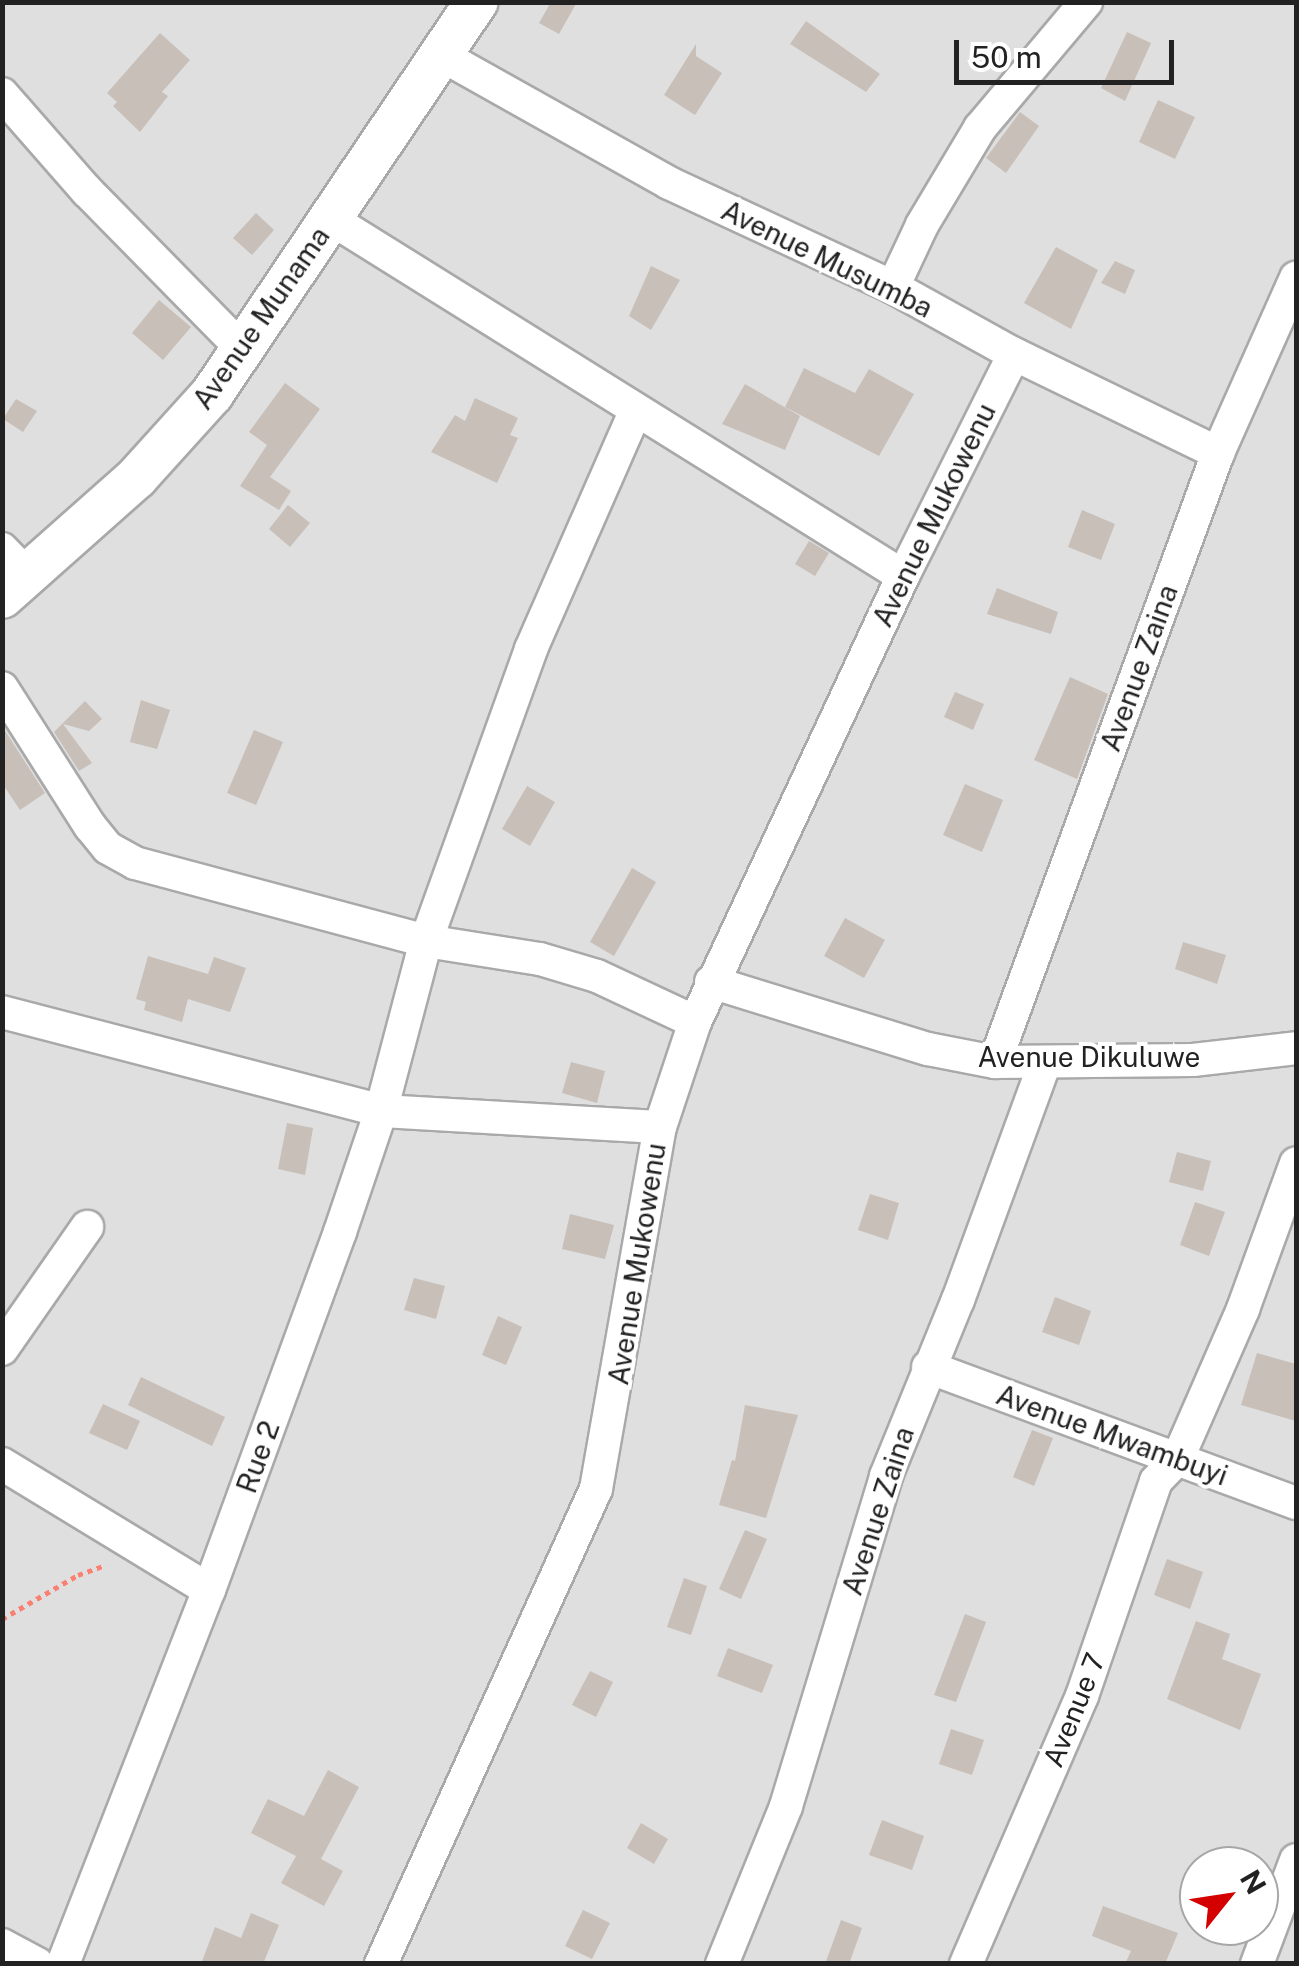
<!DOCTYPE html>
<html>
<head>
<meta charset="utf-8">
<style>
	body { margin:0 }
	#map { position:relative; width:1299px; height:1966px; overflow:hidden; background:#f2efe9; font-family:"Public Sans",sans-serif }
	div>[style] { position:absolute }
	.residential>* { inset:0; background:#e0dfdf }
	.building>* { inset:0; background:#c7bfb8 }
	.path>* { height:5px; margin-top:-2.5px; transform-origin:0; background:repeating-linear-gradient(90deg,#fa8072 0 5px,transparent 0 10px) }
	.roads { filter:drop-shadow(2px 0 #a9a9a9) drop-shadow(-2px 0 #a9a9a9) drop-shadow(0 2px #a9a9a9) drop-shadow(0 -2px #a9a9a9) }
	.minor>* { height:32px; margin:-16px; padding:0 16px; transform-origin:16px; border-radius:16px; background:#fff }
	.tertiary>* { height:42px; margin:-21px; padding:0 21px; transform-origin:21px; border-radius:21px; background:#fff }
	span { translate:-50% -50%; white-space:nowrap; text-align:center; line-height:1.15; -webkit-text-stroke:8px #fff; paint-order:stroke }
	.street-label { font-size:28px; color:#222 }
	.frame { position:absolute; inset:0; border:5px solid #222; pointer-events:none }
	.north { position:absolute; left:1179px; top:1846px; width:100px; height:100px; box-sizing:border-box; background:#fff; border:2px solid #a7a7a7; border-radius:50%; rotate:60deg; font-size:28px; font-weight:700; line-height:40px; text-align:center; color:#222 }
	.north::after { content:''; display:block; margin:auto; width:35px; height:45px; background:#d40000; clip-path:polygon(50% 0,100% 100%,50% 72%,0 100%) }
	.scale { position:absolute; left:954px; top:40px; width:220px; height:45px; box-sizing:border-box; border:5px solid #222; border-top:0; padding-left:12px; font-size:30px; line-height:35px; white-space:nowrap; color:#222; -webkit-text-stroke:8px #fff; paint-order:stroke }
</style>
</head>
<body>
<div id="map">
	<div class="residential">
		<i style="clip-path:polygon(evenodd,3px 3px,1296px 3px,1296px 1963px,3px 1964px,3px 3px,1199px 1866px,1259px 1866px,1259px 1926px,1199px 1926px,1199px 1866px)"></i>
	</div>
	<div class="building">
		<i style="clip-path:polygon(551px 2px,577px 2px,559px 34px,539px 23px)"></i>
		<i style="clip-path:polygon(806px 21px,880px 74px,866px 92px,790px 44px)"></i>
		<i style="clip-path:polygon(1127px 32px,1151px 43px,1125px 101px,1101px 88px)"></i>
		<i style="clip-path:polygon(160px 33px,190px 60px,162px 92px,168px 96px,140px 132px,113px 106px,117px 102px,107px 93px)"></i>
		<i style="clip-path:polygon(696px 44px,696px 56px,722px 73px,695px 115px,664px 95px)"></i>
		<i style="clip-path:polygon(1158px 100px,1195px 117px,1175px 159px,1139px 142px)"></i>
		<i style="clip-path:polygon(1020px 112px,1039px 126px,1006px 173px,986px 158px)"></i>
		<i style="clip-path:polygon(256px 213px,274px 230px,252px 255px,233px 238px)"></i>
		<i style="clip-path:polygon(1056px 247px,1098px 270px,1071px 329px,1024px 303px)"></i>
		<i style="clip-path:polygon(1115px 261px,1135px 270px,1125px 294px,1101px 283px)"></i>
		<i style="clip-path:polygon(651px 266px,680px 280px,651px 330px,629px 316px)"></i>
		<i style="clip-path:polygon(159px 300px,191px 327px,163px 360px,132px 333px)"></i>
		<i style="clip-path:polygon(804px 368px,855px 393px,869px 369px,914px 394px,879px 456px,785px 407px)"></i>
		<i style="clip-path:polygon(285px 383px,320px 409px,270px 477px,291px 491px,279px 510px,240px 486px,267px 445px,249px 432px)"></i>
		<i style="clip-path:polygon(745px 384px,800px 416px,785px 450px,722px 424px)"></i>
		<i style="clip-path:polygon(475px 398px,518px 418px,510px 435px,518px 438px,497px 483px,431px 452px,455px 415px,465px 421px)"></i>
		<i style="clip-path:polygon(16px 399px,37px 411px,23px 432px,3px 419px)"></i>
		<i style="clip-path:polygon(288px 505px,310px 523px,290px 547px,269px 529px)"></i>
		<i style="clip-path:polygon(1082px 510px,1115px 524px,1101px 560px,1068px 547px)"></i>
		<i style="clip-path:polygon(809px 541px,829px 553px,815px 576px,795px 564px)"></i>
		<i style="clip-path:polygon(997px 588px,1058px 612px,1051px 634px,987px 614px)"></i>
		<i style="clip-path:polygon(1070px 677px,1108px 694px,1077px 779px,1034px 760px)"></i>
		<i style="clip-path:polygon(955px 692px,984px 704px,973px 730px,944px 717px)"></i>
		<i style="clip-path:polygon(141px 700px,170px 710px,157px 749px,130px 742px)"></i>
		<i style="clip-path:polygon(85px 701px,102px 719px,89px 731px,63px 724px,92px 763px,79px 771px,54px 732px)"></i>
		<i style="clip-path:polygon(2px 726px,45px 793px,20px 810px,2px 783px)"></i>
		<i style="clip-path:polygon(254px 730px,283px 742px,256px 805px,227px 793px)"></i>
		<i style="clip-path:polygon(965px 784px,1003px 800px,982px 852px,943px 835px)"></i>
		<i style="clip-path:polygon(527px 786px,555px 802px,530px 846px,502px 829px)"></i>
		<i style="clip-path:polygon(632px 868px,656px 882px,614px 956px,590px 942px)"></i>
		<i style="clip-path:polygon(845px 918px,885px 940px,864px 978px,824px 956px)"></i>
		<i style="clip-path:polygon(1183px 942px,1226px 955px,1217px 984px,1175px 969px)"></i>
		<i style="clip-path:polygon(148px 956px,208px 974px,214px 957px,246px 968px,230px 1012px,188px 999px,182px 1022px,144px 1010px,146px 1002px,136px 999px)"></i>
		<i style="clip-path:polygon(571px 1062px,605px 1071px,597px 1103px,562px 1093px)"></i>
		<i style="clip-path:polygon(287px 1123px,313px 1128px,305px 1175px,278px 1169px)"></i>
		<i style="clip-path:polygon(1177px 1152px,1211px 1161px,1203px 1191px,1169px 1182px)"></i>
		<i style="clip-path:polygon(870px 1194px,899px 1203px,888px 1240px,858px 1230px)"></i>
		<i style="clip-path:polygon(1195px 1202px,1225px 1212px,1209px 1256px,1180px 1245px)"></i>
		<i style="clip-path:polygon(570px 1214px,614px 1225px,605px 1259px,562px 1249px)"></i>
		<i style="clip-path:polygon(414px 1278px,445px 1286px,436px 1319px,404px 1310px)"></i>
		<i style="clip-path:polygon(1055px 1297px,1091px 1311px,1079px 1345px,1042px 1332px)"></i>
		<i style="clip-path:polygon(498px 1316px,522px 1327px,506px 1365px,482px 1355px)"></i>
		<i style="clip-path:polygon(1257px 1353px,1296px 1364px,1296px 1421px,1241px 1405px)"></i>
		<i style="clip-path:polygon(141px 1377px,225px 1417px,212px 1446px,128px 1405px)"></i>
		<i style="clip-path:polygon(103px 1404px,140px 1421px,127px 1450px,89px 1433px)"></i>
		<i style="clip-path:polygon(745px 1405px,798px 1415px,766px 1518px,719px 1505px,732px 1460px,735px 1461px)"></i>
		<i style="clip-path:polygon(1032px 1430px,1053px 1438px,1034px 1486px,1013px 1477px)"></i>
		<i style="clip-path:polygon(745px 1530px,767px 1539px,741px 1599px,719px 1589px)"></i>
		<i style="clip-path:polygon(1167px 1559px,1203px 1572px,1190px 1609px,1154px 1595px)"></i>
		<i style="clip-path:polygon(684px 1578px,707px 1586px,691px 1635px,667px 1627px)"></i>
		<i style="clip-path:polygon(965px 1614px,986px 1622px,956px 1702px,934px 1695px)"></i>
		<i style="clip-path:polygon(1196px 1621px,1230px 1634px,1222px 1659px,1261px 1674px,1240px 1730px,1167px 1699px)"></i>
		<i style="clip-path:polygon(728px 1648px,773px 1665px,762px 1693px,717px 1676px)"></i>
		<i style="clip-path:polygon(590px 1671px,613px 1682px,596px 1717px,572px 1705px)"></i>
		<i style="clip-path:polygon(951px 1729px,984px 1740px,972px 1775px,939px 1764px)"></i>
		<i style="clip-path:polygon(328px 1770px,359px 1787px,321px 1859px,343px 1871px,324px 1906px,281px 1883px,296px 1856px,251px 1833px,268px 1799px,304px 1816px)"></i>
		<i style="clip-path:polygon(882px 1820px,924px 1836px,912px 1870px,869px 1855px)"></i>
		<i style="clip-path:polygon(641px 1823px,668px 1839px,654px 1864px,627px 1848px)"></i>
		<i style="clip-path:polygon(1103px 1906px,1178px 1933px,1165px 1964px,1125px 1964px,1131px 1951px,1092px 1936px)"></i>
		<i style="clip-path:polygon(583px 1910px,610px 1923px,592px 1959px,565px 1946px)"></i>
		<i style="clip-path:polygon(251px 1913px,279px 1925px,263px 1964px,201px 1964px,215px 1927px,241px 1938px)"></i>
		<i style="clip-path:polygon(841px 1920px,862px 1928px,849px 1964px,825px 1964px)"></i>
	</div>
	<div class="path">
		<i style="left:2px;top:1619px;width:88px;rotate:-30.1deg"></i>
		<i style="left:78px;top:1575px;width:30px;rotate:-20deg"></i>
	</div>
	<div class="roads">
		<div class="minor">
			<i style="left:441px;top:55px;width:261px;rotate:29.3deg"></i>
			<i style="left:669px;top:183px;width:247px;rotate:24.9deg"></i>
			<i style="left:893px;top:287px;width:138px;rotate:29deg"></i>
			<i style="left:1014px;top:354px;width:227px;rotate:25.9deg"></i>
			<i style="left:2px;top:94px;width:129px;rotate:48.8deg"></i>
			<i style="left:87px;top:191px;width:226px;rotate:45.5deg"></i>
			<i style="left:331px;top:219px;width:674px;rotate:31.97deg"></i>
			<i style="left:893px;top:287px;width:68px;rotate:-64.9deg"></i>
			<i style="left:922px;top:225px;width:113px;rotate:-59.1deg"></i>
			<i style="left:980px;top:128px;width:165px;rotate:-49.9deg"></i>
			<i style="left:2px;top:549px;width:36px;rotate:46deg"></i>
			<i style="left:2px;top:688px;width:164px;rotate:57.5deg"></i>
			<i style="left:90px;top:826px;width:28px;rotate:51deg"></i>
			<i style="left:108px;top:848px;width:31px;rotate:29deg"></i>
			<i style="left:135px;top:863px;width:301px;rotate:15deg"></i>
			<i style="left:426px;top:941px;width:115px;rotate:9deg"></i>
			<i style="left:540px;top:959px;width:59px;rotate:16.6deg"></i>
			<i style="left:597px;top:976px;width:108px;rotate:25.1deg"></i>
			<i style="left:711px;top:982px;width:227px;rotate:17.2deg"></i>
			<i style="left:928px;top:1049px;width:68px;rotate:11deg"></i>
			<i style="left:995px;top:1062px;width:198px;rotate:-0.6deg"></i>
			<i style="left:1193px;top:1060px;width:104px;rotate:-6.6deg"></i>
			<i style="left:2px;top:1012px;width:392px;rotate:14.6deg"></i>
			<i style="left:381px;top:1111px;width:279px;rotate:3.3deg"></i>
			<i style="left:995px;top:1062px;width:649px;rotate:-69.89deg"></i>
			<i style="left:1218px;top:453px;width:192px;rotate:-66deg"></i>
			<i style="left:2px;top:1349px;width:149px;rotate:-55.1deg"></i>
			<i style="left:928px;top:1367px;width:392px;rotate:20.3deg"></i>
			<i style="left:2px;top:1464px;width:242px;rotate:31.3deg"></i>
			<i style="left:2px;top:1945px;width:40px;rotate:28deg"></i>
			<i style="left:63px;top:1964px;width:401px;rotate:-68.7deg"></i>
			<i style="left:209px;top:1590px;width:381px;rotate:-69.9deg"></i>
			<i style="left:340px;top:1232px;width:128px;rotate:-71.3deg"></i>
			<i style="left:381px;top:1111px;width:176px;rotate:-75.2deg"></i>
			<i style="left:426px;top:941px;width:310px;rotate:-70.2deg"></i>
			<i style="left:531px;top:649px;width:259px;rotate:-66.3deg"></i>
			<i style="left:381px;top:1964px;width:521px;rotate:-65.65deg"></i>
			<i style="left:596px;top:1489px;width:368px;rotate:-80deg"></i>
			<i style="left:660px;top:1127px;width:111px;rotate:-71.6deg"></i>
			<i style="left:695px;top:1022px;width:492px;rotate:-65deg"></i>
			<i style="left:903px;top:576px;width:248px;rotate:-63.4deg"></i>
			<i style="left:722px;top:1964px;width:170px;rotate:-67.9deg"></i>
			<i style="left:786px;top:1806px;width:345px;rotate:-73.1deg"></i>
			<i style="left:886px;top:1476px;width:190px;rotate:-67.8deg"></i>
			<i style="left:958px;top:1300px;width:253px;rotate:-69.9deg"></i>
			<i style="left:966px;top:1964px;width:292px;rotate:-66.6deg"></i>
			<i style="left:1082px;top:1696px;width:227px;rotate:-71deg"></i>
			<i style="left:1156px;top:1481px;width:32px;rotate:-46deg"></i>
			<i style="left:1178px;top:1458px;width:163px;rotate:-66.4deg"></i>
			<i style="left:1243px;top:1309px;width:155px;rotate:-70deg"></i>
			<i style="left:1257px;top:1964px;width:111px;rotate:-69.4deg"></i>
		</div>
		<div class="tertiary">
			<i style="left:2px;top:597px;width:181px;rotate:-41.6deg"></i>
			<i style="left:137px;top:477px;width:112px;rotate:-47.9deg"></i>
			<i style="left:212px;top:394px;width:473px;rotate:-56deg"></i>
		</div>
	</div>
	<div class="street-label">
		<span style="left:827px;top:259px;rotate:26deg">Avenue Musumba</span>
		<span style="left:261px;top:318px;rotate:-55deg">Avenue Munama</span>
		<span style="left:934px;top:515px;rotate:-64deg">Avenue Mukowenu</span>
		<span style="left:1139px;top:668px;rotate:-70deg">Avenue Zaina</span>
		<span style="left:1089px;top:1057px">Avenue Dikuluwe</span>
		<span style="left:637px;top:1264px;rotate:-81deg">Avenue Mukowenu</span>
		<span style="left:1112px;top:1435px;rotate:20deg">Avenue Mwambuyi</span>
		<span style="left:258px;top:1457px;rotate:-70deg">Rue 2</span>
		<span style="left:878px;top:1511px;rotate:-72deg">Avenue Zaina</span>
		<span style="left:1074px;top:1710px;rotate:-68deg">Avenue 7</span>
	</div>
	<div class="frame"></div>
	<div class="north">N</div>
	<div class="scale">50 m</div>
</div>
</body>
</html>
